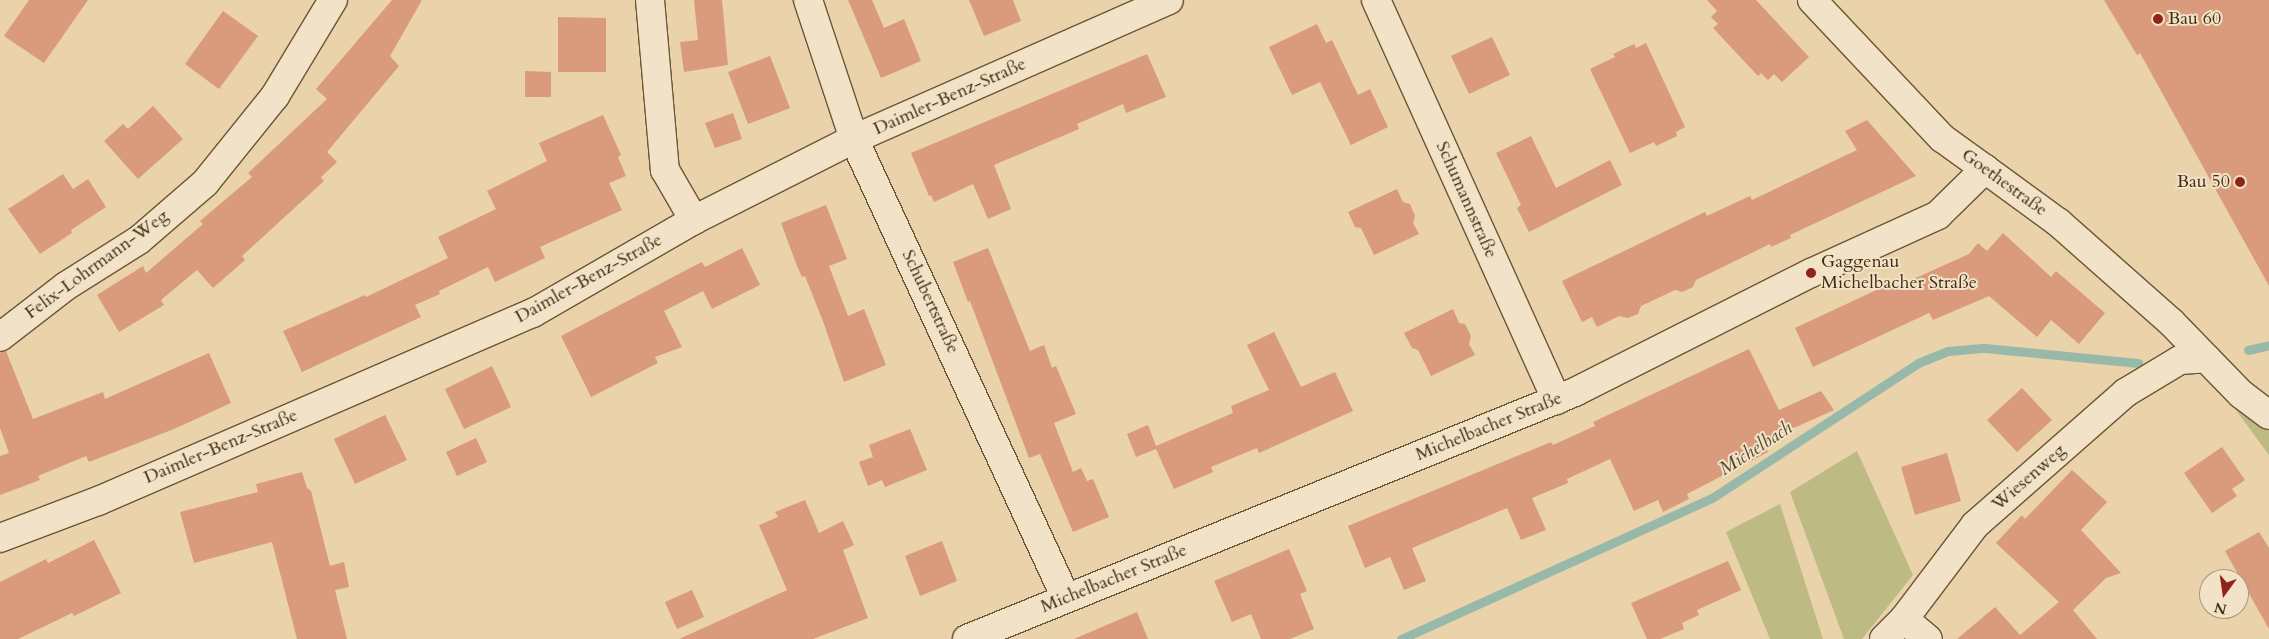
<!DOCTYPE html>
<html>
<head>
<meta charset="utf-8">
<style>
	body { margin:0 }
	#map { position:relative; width:2269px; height:639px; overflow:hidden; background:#ead2aa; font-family:Cardo,serif }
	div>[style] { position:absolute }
	.green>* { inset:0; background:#beba84 }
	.stream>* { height:9px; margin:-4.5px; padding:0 4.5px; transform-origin:4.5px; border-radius:4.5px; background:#98b8a9 }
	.building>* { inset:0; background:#d99b7b }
	.roads { filter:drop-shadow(1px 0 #6b5634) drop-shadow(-1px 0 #6b5634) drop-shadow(0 1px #6b5634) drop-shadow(0 -1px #6b5634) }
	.minor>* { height:28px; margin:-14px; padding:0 14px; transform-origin:14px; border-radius:14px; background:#f1e2c8 }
	.tertiary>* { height:28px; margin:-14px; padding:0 14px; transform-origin:14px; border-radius:14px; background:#f1e2c8 }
	.secondary>* { height:28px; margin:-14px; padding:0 14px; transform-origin:14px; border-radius:14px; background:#f1e2c8 }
	.dots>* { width:14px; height:14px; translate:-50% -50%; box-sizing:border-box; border:2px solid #f1e2c8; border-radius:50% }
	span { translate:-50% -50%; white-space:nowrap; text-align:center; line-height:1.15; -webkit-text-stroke:4px #f1e2c8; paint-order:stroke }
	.poi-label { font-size:18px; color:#412c0d }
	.left { translate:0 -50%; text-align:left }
	.right { translate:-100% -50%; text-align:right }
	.street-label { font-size:18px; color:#412c0d }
	.water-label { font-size:19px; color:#52482c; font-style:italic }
	.north { position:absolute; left:2199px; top:569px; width:50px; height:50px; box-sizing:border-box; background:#f1e2c8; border:1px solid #ab997d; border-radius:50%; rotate:194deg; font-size:14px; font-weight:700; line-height:20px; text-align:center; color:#412c0d }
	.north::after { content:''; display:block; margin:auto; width:18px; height:22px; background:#8f2418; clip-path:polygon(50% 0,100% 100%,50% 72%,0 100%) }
</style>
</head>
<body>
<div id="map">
	<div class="green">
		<i style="clip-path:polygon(2234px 399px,2269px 422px,2269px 455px,2230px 402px)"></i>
		<i style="clip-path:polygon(1857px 451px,1913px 575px,1862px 639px,1844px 639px,1790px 492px)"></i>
		<i style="clip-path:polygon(1780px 504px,1823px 639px,1770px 639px,1726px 532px)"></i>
	</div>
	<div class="stream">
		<i style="left:2248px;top:350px;width:22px;rotate:-13deg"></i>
		<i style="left:1401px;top:639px;width:341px;rotate:-24.4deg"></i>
		<i style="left:1712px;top:498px;width:246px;rotate:-33.2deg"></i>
		<i style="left:1918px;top:363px;width:32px;rotate:-22deg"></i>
		<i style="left:1948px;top:351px;width:37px;rotate:-5deg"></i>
		<i style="left:1985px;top:348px;width:154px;rotate:5.6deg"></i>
	</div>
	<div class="building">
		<i style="clip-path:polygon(29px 0,88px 0,44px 63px,4px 36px)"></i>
		<i style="clip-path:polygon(392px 0,422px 0,390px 56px,399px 66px,327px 152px,337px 162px,321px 177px,324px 181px,242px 256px,245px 260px,213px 288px,197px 270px,161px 300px,164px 305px,119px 332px,97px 295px,143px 266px,146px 273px,203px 224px,200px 221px,252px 177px,248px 173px,327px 99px,316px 89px)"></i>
		<i style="clip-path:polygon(694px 0,722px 0,728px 65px,684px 72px,680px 42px,698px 40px)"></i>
		<i style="clip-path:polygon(848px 0,872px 0,884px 28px,904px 19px,921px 61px,881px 78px)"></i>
		<i style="clip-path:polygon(969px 0,1013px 0,1021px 21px,984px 36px)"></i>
		<i style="clip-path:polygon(1707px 0,1756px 0,1809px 57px,1782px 82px,1774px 74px,1768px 80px,1761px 73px,1758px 76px,1713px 28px,1718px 24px,1711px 17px,1717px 11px)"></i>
		<i style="clip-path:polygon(2104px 0,2269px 0,2269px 286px,2140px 53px,2137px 55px)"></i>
		<i style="clip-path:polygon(223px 11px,258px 36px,219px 89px,185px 64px)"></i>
		<i style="clip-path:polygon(558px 17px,606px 18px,606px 72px,558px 72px)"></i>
		<i style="clip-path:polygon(1317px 24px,1326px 43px,1332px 40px,1358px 95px,1370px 89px,1388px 127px,1351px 145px,1320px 82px,1292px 95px,1269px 47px)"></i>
		<i style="clip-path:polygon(1492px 37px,1510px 75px,1469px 94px,1451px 56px)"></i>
		<i style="clip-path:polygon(1646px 43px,1685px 127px,1676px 132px,1677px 136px,1656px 146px,1654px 142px,1630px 153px,1590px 69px,1615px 57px,1613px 54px,1634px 44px,1636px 48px)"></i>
		<i style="clip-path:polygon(1147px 54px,1166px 97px,1126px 113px,1123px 104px,1077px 124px,1079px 129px,994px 165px,1011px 209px,988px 219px,973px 184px,934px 202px,931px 195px,929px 196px,911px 153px)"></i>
		<i style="clip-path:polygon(770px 56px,790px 108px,748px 124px,728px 72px)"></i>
		<i style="clip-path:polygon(525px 71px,551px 72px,551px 97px,525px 97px)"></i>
		<i style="clip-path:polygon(153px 106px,183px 139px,138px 179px,104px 141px,123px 124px,128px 129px)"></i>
		<i style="clip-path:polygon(733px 113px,742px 139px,715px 148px,705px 123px)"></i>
		<i style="clip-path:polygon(603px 115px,621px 155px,618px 157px,626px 176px,609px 183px,622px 210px,540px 247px,545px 258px,495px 282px,488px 267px,439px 291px,440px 294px,415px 305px,421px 317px,302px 372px,283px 331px,365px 295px,366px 297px,448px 258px,438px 237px,496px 209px,487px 191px,547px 161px,539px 143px)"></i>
		<i style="clip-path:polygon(1867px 120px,1916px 176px,1790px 235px,1791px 238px,1771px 247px,1770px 244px,1696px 280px,1693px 287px,1682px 292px,1675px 290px,1641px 306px,1638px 314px,1628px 318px,1619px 316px,1597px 327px,1592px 317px,1582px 322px,1562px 281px,1705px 212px,1707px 216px,1750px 196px,1752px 200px,1857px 150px,1845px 131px)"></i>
		<i style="clip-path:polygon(1531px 136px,1556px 188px,1610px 160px,1622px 185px,1529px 232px,1517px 208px,1521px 205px,1496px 153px)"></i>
		<i style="clip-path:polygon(63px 174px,73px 189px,88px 179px,106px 207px,71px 230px,72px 233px,40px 254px,8px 209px)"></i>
		<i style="clip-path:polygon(1397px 189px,1403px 202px,1410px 204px,1415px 216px,1413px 223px,1419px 234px,1374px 255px,1361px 228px,1355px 227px,1348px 212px)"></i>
		<i style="clip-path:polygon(826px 205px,847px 259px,829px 266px,848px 316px,864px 309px,886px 365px,844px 382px,824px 324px,805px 276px,802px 277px,797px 266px,781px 223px)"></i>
		<i style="clip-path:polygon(2003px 233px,2051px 277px,2056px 271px,2105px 313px,2079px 344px,2051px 320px,2037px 337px,1989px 296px,1933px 320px,1929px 313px,1813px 367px,1795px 328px,1887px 285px,1889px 290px,1969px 254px,1978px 243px,1987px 251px)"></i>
		<i style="clip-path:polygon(742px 248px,760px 285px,712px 309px,703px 291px,664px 311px,682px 347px,655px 357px,658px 363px,591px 397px,561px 336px,692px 267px,702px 262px,705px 267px)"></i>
		<i style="clip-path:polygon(988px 248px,1030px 351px,1044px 345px,1052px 368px,1056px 366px,1076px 414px,1054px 423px,1073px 472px,1081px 468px,1087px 481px,1093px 479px,1109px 517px,1073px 532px,1040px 454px,1029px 458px,970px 301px,968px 302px,953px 262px)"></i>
		<i style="clip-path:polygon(1453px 309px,1459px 323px,1465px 324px,1471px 336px,1469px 344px,1475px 355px,1431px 376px,1418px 350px,1412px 348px,1404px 333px)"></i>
		<i style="clip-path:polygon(1274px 332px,1301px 387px,1335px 372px,1353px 411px,1259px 453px,1257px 448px,1211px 467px,1213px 472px,1174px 489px,1156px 449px,1136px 457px,1127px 434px,1148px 425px,1156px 446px,1233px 413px,1231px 406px,1269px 390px,1247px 345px)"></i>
		<i style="clip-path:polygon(1749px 349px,1779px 410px,1821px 391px,1834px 410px,1762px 442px,1768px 452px,1687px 494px,1689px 499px,1663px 512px,1658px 500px,1634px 511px,1610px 459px,1567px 479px,1568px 483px,1532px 498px,1546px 530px,1521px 540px,1507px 508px,1438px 537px,1412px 548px,1426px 581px,1404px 590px,1390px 557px,1365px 568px,1348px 526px,1551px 442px,1553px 445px,1595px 426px,1593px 422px)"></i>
		<i style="clip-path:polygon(6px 351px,33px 419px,103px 392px,105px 399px,209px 353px,231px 403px,174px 429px,89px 462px,86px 456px,38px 476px,40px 480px,0 495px,0 456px,9px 453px,0 428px,0 352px)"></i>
		<i style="clip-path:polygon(492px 366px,511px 407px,464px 429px,445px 389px)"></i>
		<i style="clip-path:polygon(2022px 388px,2052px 420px,2017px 452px,1987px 420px)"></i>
		<i style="clip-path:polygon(385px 415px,407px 460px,355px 484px,334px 439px)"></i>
		<i style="clip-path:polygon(910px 429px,927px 470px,885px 487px,882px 480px,868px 486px,859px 462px,873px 457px,869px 445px)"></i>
		<i style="clip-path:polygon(476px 438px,487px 462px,457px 476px,446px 452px)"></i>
		<i style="clip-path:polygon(2222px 447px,2245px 480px,2232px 489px,2237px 496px,2212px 513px,2184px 473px)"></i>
		<i style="clip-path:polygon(1947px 453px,1961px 501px,1915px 515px,1901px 467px)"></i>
		<i style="clip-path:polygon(2072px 470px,2107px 502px,2081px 530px,2121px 573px,2106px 578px,2073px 610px,2097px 639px,1957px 639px,1995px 607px,2020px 635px,2059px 602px,1996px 543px,2022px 515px,2025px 519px)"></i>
		<i style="clip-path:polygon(302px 472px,307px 488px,311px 491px,330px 566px,344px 562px,349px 587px,335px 590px,347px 639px,297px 639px,272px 542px,194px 563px,180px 512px,258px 492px,256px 484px)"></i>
		<i style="clip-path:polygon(805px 500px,819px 533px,843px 521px,854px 545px,843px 550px,868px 618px,813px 639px,679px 639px,787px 590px,759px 525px,778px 517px,775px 512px)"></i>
		<i style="clip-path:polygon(2259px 532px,2269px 548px,2269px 629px,2225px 551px)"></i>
		<i style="clip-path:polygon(94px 540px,121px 593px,74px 616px,72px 613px,18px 639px,0 639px,0 582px,46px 559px,48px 563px)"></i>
		<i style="clip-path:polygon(942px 541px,957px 581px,920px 596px,905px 556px)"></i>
		<i style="clip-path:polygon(1289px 549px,1307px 591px,1300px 594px,1314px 629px,1290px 639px,1261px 639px,1251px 614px,1232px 622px,1214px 581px)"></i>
		<i style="clip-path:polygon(1728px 561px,1741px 590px,1697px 610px,1699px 615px,1682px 623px,1684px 629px,1660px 639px,1647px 639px,1631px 603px)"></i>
		<i style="clip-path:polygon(692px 590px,704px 617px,677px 629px,665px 602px)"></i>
		<i style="clip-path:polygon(1137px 612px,1148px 639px,1074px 639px)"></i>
	</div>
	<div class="roads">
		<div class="minor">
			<i style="left:650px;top:0;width:171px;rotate:85deg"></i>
			<i style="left:665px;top:170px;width:58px;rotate:59.9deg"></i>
			<i style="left:808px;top:0;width:146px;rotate:71.7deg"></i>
			<i style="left:854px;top:139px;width:506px;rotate:65.21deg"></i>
			<i style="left:1376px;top:0;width:439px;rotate:65.7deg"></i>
			<i style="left:0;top:337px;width:83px;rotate:-37.7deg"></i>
			<i style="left:66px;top:286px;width:86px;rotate:-32.2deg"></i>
			<i style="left:139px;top:240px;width:87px;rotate:-40.8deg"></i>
			<i style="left:205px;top:183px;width:112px;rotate:-51.2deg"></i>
			<i style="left:275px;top:96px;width:112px;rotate:-58.9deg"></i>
			<i style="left:0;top:538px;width:105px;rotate:-20.7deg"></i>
			<i style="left:98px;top:501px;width:474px;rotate:-23.4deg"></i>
			<i style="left:533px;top:313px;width:186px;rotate:-30deg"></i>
			<i style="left:694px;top:220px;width:179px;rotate:-26.9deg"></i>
			<i style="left:854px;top:139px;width:344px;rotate:-23.8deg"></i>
			<i style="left:1904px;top:619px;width:31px;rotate:40deg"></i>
			<i style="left:1884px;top:639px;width:28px;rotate:-45deg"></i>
			<i style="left:1904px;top:619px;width:118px;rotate:-52.9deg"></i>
			<i style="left:1975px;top:525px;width:200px;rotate:-41.3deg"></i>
			<i style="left:2125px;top:393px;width:64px;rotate:-31deg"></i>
			<i style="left:2180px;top:360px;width:26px;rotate:-4deg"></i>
		</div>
		<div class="tertiary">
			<i style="left:1812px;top:0;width:190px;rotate:46.7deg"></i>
			<i style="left:1942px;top:138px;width:53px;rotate:35.8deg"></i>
		</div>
		<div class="secondary">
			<i style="left:967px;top:639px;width:656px;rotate:-22.11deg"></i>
			<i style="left:1575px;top:392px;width:264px;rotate:-26.8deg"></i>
			<i style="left:1811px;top:273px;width:140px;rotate:-24.5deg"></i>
			<i style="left:1938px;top:215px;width:66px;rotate:-44.4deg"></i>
			<i style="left:1985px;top:169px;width:92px;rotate:36.1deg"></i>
			<i style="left:2059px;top:223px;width:149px;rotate:41.5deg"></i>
			<i style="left:2171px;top:322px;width:100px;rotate:45.8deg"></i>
			<i style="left:2241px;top:394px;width:35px;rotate:37deg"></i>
		</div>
	</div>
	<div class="dots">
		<i style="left:2158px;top:19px;background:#8f2418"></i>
		<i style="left:2240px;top:182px;background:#8f2418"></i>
		<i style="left:1811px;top:273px;background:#8f2418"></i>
	</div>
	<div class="poi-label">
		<span class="left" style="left:2168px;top:19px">Bau 60</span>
		<span class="right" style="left:2230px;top:182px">Bau 50</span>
		<span class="left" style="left:1821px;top:273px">Gaggenau<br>Michelbacher Straße</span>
	</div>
	<div class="street-label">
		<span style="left:950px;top:97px;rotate:-24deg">Daimler-Benz-Straße</span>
		<span style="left:2004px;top:183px;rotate:36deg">Goethestraße</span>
		<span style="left:1466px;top:200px;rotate:66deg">Schumannstraße</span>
		<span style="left:97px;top:265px;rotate:-36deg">Felix-Lohrmann-Weg</span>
		<span style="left:589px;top:279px;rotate:-29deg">Daimler-Benz-Straße</span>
		<span style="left:930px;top:302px;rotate:65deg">Schubertstraße</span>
		<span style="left:1489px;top:427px;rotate:-22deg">Michelbacher Straße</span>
		<span style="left:221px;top:447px;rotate:-23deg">Daimler-Benz-Straße</span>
		<span style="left:2029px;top:478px;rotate:-41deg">Wiesenweg</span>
		<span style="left:1114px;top:579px;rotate:-22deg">Michelbacher Straße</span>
	</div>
	<div class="water-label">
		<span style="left:1756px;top:449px;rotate:-33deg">Michelbach</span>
	</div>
	<div class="north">N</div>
</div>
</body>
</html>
